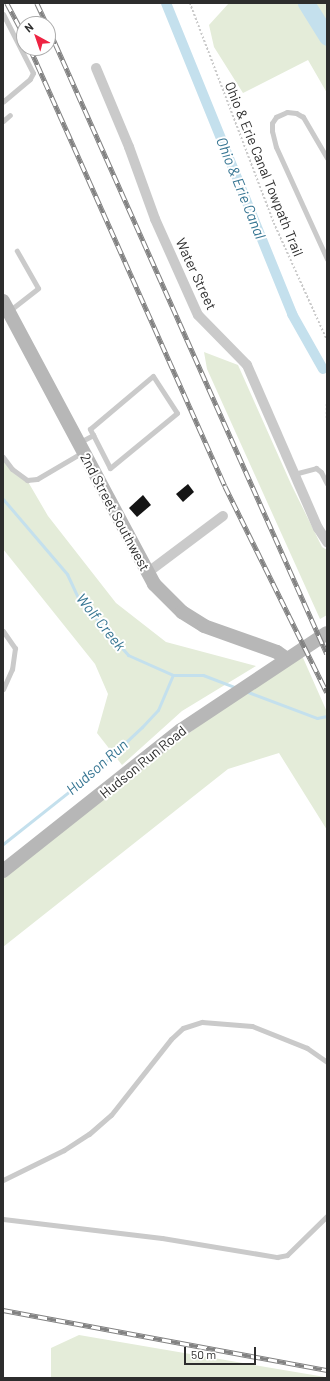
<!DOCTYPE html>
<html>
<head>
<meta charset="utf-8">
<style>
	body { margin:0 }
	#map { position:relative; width:330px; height:1381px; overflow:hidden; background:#fff; font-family:Barlow,sans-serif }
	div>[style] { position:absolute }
	.green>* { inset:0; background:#e4ecd9 }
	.stream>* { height:3px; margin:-1.5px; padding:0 1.5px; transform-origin:1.5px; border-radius:1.5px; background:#c4e0ed }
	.canal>* { height:10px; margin:-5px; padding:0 5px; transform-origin:5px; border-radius:5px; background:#c4e0ed }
	.river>* { height:17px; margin:-8.5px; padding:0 8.5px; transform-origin:8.5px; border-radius:8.5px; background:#c4e0ed }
	.building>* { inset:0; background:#141414 }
	.path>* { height:1.5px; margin-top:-0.75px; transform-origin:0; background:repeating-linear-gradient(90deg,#cacaca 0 2px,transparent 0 4px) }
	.lane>* { height:5px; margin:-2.5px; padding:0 2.5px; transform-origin:2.5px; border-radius:2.5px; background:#cacaca }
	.street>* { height:10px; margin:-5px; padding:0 5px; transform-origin:5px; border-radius:5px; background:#cacaca }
	.secondary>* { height:14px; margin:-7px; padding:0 7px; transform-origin:7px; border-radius:7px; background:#b7b7b7 }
	.rail>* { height:4.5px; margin-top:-2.25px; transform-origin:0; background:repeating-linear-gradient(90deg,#fff 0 9px,#828282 0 18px); box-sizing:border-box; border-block:1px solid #828282 }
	span { translate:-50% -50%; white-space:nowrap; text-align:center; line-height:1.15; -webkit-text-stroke:4px #fff; paint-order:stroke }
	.street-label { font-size:14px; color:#2d2d2d }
	.water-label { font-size:15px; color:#377693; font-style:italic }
	.frame { position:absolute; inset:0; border:4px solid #2d2d2d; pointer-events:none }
	.north { position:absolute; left:16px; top:16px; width:40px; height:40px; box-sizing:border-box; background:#fff; border:1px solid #ababab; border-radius:50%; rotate:320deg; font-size:11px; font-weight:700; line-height:16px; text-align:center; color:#2d2d2d }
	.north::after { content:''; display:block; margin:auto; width:14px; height:18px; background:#ee2443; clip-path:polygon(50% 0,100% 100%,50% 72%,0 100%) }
	.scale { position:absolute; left:184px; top:1347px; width:72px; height:18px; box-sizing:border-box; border:2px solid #2d2d2d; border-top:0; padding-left:5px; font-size:12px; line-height:14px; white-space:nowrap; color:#2d2d2d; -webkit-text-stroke:3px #fff; paint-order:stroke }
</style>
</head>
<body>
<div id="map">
	<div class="green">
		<i style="clip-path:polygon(229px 3px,327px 3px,327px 93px,308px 60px,243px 93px,214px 47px,209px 25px)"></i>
		<i style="clip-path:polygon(204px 352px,238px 365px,291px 484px,322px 547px,327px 550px,327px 615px,320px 619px,207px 369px)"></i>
		<i style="clip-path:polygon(3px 457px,27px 480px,48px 516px,116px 603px,166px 642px,256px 666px,182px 711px,122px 765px,97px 733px,108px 694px,95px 664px,3px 549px)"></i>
		<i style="clip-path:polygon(300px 651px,327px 712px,327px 830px,279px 753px,228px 769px,3px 947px,3px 871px)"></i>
		<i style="clip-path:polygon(79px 1335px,325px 1377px,327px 1378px,51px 1378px,51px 1348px)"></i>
	</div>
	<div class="stream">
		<i style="left:3px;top:499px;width:99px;rotate:49.5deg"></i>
		<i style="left:67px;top:574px;width:26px;rotate:65deg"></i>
		<i style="left:78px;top:598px;width:76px;rotate:48.7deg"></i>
		<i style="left:128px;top:655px;width:49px;rotate:24deg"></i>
		<i style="left:173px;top:675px;width:30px"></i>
		<i style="left:203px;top:675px;width:36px;rotate:21deg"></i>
		<i style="left:248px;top:692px;width:74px;rotate:20.6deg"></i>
		<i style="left:317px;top:718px;width:10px;rotate:-11deg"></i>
		<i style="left:3px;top:844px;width:116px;rotate:-38.4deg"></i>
		<i style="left:94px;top:772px;width:66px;rotate:-43.2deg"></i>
		<i style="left:142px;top:727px;width:23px;rotate:-47deg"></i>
		<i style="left:158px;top:710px;width:38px;rotate:-67deg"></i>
	</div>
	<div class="canal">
		<i style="left:166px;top:3px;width:336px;rotate:67.9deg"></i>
		<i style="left:292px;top:314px;width:63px;rotate:60.6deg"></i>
	</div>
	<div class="river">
		<i style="left:306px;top:3px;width:40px;rotate:58deg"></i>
	</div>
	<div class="building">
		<i style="clip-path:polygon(188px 484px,194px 492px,183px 502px,176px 494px)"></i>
		<i style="clip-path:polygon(143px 495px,151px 505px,137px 517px,129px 508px)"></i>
	</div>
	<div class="path">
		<i style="left:190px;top:3px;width:235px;rotate:69.1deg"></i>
		<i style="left:274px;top:223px;width:128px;rotate:65.6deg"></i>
		<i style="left:327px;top:404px;width:16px;rotate:90deg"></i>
	</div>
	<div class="lane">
		<i style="left:3px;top:14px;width:66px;rotate:63deg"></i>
		<i style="left:33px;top:73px;width:7px;rotate:117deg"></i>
		<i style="left:30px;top:79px;width:35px;rotate:140deg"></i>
		<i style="left:3px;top:121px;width:9px;rotate:-41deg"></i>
		<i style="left:327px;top:158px;width:48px;rotate:-120.3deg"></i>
		<i style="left:303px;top:117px;width:8px;rotate:-150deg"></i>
		<i style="left:296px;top:113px;width:9px;rotate:-174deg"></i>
		<i style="left:287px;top:112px;width:12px;rotate:156deg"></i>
		<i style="left:276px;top:117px;width:7px;rotate:124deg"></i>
		<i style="left:272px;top:123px;width:8px;rotate:90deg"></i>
		<i style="left:272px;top:131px;width:16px;rotate:76deg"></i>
		<i style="left:276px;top:147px;width:123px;rotate:65.5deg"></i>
		<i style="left:9px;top:311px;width:37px;rotate:-38deg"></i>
		<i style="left:38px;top:288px;width:43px;rotate:-119.6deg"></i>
		<i style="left:80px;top:442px;width:15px;rotate:-28deg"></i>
		<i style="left:93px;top:435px;width:7px;rotate:-117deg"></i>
		<i style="left:90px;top:429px;width:82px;rotate:-40.1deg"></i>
		<i style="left:153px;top:376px;width:44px;rotate:57deg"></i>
		<i style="left:177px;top:413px;width:87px;rotate:140.6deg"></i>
		<i style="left:110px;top:468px;width:37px;rotate:-117deg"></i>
		<i style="left:3px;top:457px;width:15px;rotate:53deg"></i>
		<i style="left:12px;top:469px;width:19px;rotate:36deg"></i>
		<i style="left:27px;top:480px;width:10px;rotate:-6deg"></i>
		<i style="left:37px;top:479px;width:53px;rotate:-30.4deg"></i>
		<i style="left:294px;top:474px;width:23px;rotate:-15deg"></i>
		<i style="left:316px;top:468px;width:6px;rotate:39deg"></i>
		<i style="left:321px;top:472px;width:13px;rotate:63deg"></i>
		<i style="left:3px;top:631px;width:21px;rotate:55deg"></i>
		<i style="left:15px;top:648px;width:21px;rotate:98deg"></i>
		<i style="left:12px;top:669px;width:22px;rotate:114deg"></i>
		<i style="left:3px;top:1180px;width:68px;rotate:-26.2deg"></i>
		<i style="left:64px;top:1150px;width:30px;rotate:-33deg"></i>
		<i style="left:89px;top:1134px;width:29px;rotate:-41deg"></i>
		<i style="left:111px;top:1115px;width:97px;rotate:-51.7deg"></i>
		<i style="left:171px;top:1039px;width:16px;rotate:-43deg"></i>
		<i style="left:183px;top:1028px;width:20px;rotate:-18deg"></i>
		<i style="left:202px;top:1022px;width:50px;rotate:4.6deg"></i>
		<i style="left:252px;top:1026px;width:59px;rotate:21.8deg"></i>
		<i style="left:307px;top:1048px;width:24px;rotate:35deg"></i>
		<i style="left:3px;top:1219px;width:160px;rotate:6.8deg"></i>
		<i style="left:162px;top:1238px;width:117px;rotate:9.4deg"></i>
		<i style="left:277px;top:1257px;width:10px;rotate:-11deg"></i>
		<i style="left:287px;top:1255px;width:56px;rotate:-44.3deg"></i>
	</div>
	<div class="street">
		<i style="left:96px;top:68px;width:86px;rotate:67.3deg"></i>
		<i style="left:129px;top:147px;width:77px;rotate:70.1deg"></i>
		<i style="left:155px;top:219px;width:105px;rotate:65.9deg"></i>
		<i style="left:198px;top:315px;width:70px;rotate:45.6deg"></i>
		<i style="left:247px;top:365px;width:178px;rotate:66.5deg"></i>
		<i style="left:318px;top:528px;width:17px;rotate:57deg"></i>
		<i style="left:147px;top:573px;width:95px;rotate:-36.9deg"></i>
	</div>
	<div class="secondary">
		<i style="left:3px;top:301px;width:321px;rotate:61.9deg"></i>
		<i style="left:154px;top:584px;width:40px;rotate:45deg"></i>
		<i style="left:182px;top:612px;width:26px;rotate:32deg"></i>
		<i style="left:204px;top:626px;width:77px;rotate:19.6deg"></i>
		<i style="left:277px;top:652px;width:12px;rotate:35deg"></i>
		<i style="left:3px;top:871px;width:227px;rotate:-38.4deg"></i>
		<i style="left:181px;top:730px;width:175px;rotate:-33.6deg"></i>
	</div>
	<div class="rail">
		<i style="left:7px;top:3px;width:36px;rotate:62deg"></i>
		<i style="left:37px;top:3px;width:23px;rotate:65deg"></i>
		<i style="left:48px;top:27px;width:686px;rotate:66.01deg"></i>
		<i style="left:30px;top:48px;width:479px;rotate:66deg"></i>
		<i style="left:225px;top:486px;width:230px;rotate:63.7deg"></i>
		<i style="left:3px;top:1310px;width:330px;rotate:10.5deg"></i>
	</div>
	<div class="street-label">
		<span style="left:264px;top:169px;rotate:68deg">Ohio &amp; Erie Canal Towpath Trail</span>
		<span style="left:196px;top:274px;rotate:65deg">Water Street</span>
		<span style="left:115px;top:512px;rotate:62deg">2nd Street Southwest</span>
		<span style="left:143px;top:762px;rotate:-39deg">Hudson Run Road</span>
	</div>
	<div class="water-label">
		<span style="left:241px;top:188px;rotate:68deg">Ohio &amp; Erie Canal</span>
		<span style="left:101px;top:622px;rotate:51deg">Wolf Creek</span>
		<span style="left:97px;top:767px;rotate:-41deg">Hudson Run</span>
	</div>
	<div class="frame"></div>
	<div class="north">N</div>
	<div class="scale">50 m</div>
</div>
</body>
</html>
